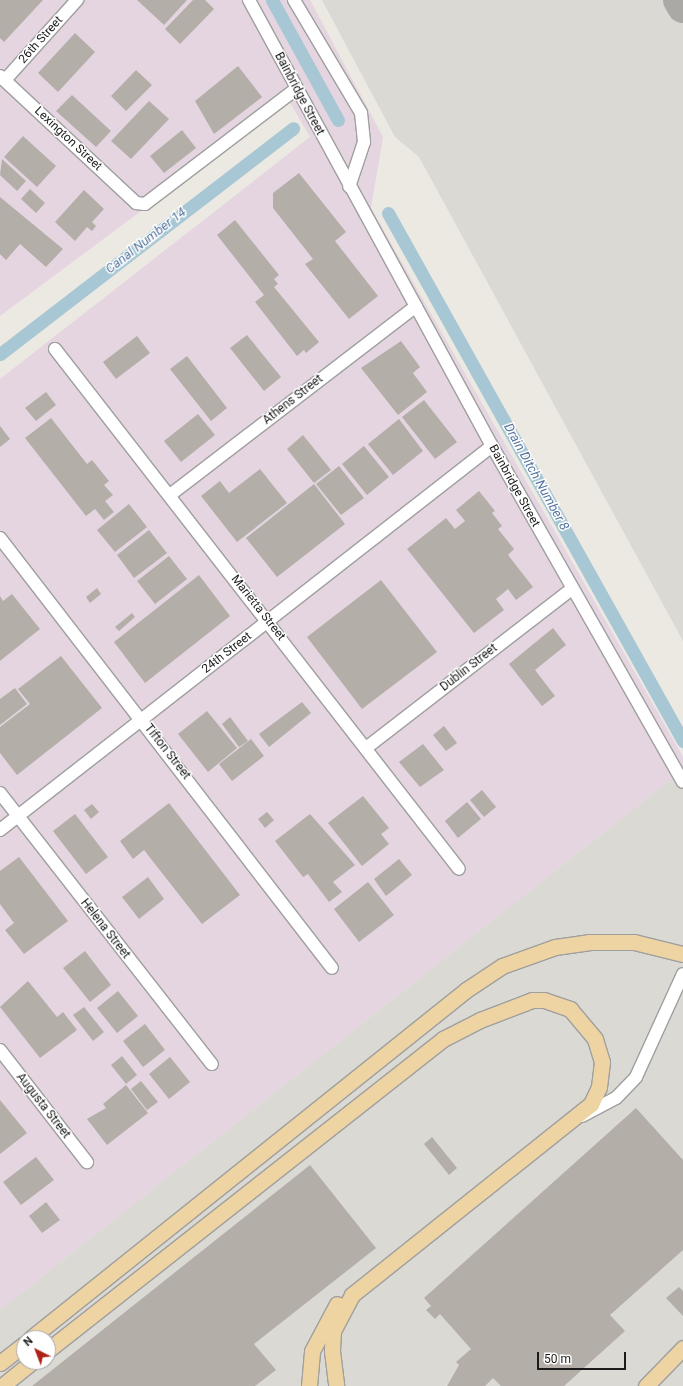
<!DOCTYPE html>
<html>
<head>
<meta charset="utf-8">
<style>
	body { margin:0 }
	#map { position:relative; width:683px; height:1386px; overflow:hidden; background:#ece9e2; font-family:Roboto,sans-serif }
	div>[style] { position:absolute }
	.industrial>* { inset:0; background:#e4d5e0 }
	.airport>* { inset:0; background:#dad9d3 }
	.canal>* { height:13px; margin:-6.5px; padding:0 6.5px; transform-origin:6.5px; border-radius:6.5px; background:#a7c7d4 }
	.taxiway>* { height:32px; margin:-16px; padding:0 16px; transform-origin:16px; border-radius:16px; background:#aaa9a6 }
	.building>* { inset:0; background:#b4aea8 }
	.roads { filter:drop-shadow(1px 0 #9f9f9f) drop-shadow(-1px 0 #9f9f9f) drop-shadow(0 1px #9f9f9f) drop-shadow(0 -1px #9f9f9f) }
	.minor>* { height:12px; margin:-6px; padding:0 6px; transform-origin:6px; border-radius:6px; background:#fff }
	.major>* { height:15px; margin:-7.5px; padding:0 7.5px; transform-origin:7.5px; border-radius:7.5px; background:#efd4a3 }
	span { translate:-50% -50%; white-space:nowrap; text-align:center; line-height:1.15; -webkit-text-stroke:3px #fff; paint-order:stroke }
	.street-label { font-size:12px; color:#1b1b1b }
	.water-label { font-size:13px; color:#54749e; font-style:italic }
	.north { position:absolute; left:16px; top:1330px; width:40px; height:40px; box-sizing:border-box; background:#fff; border:1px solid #a4a4a4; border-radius:50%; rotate:318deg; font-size:11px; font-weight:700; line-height:16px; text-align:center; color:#1b1b1b }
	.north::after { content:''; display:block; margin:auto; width:14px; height:18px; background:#ae2318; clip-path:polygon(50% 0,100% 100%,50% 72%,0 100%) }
	.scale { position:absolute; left:537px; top:1352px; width:89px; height:18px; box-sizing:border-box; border:2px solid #1b1b1b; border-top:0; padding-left:5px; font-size:12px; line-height:14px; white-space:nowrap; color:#1b1b1b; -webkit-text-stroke:3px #fff; paint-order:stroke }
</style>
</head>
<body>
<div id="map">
	<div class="industrial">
		<i style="clip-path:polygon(0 0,310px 0,383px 137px,371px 208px,683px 757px,683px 770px,0 1310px,0 379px,310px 137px,289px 101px,0 316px)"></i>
	</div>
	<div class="airport">
		<i style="clip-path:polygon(322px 0,683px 0,683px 641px,419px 157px,395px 137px)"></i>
		<i style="clip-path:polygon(evenodd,683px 770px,683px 1386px,0 1386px,0 1310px,683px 770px,24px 1338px,48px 1338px,48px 1362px,24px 1362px,24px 1338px)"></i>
	</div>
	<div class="canal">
		<i style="left:272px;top:0;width:137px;rotate:61.2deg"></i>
		<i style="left:388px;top:213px;width:605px;rotate:60.81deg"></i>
		<i style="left:0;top:354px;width:370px;rotate:-37.6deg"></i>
	</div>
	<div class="taxiway">
		<i style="left:679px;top:0;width:8px;rotate:60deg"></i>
	</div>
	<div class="building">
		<i style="clip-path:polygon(0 0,43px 0,4px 42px,0 38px)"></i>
		<i style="clip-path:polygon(137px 0,187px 0,164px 25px)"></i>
		<i style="clip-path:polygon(193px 0,205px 0,214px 9px,180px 44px,165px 29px)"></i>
		<i style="clip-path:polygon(75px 33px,95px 52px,58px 92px,38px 73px)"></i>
		<i style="clip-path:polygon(238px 66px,262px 97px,214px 134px,195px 101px)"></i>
		<i style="clip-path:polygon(136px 70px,152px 85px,126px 111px,111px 96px)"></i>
		<i style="clip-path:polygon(72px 95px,111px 131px,96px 147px,56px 111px)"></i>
		<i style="clip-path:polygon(149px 101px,169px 119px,131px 159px,111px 141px)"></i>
		<i style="clip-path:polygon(182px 130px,196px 148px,164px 173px,150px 156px)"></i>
		<i style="clip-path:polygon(23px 136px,56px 166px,37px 187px,4px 157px)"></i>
		<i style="clip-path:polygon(2px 159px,26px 181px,17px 191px,0 175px)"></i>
		<i style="clip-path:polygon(299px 173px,346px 232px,335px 241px,378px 296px,349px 319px,305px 264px,313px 259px,273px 208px,273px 193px)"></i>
		<i style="clip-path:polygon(30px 189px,45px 203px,36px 213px,21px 199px)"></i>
		<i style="clip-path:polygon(84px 190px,104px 209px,92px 222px,96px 226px,92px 231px,87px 227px,75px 241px,55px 222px)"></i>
		<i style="clip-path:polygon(0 197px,63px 249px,46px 267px,20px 244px,6px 260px,0 254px)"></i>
		<i style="clip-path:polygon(235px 220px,279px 275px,274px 279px,278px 284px,274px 287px,319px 342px,306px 353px,304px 350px,297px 356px,255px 302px,264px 295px,217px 235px)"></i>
		<i style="clip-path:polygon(247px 335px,281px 377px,264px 391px,230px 348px)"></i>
		<i style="clip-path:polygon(137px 336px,150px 353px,116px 379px,103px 362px)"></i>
		<i style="clip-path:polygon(401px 341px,420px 367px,413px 373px,427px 392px,398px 415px,361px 368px)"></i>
		<i style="clip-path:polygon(187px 356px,227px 408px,211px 421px,170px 369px)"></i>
		<i style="clip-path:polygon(46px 392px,56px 405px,36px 421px,25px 408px)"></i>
		<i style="clip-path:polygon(424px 400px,457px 442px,435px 459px,402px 417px)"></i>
		<i style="clip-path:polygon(198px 414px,215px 435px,181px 462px,164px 441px)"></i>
		<i style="clip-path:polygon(51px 418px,87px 464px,92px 460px,109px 481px,104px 485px,113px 495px,105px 501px,114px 512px,104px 520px,95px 509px,86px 516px,25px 438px)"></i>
		<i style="clip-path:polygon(399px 419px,423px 451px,393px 475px,368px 444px)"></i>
		<i style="clip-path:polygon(0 426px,10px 439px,0 447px)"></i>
		<i style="clip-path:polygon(303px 435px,331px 470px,314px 483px,287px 449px)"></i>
		<i style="clip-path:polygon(364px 446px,389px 477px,367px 495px,342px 464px)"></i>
		<i style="clip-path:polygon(339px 466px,364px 498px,341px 515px,316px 484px)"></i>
		<i style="clip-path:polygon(260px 469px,287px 503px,237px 542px,201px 496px,220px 481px,229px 493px)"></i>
		<i style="clip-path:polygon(314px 484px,345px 524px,277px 577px,246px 538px)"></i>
		<i style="clip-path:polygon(479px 491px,495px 511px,492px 513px,502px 526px,498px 529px,514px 549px,508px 555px,533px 587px,516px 600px,508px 589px,496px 599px,504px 610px,474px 633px,407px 549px,446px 518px,455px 529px,465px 521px,456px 510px)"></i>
		<i style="clip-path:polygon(129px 504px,147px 527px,115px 552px,97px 530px)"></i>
		<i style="clip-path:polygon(149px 530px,167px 553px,134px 578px,117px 555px)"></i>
		<i style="clip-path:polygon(169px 556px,187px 579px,155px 604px,137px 581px)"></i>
		<i style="clip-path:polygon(199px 575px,230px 616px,145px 683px,114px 642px)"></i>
		<i style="clip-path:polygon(381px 580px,437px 652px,362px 709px,307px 637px)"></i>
		<i style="clip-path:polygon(97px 588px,101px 594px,90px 603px,86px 597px)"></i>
		<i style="clip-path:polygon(12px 594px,40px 629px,0 661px,0 596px,3px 601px)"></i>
		<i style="clip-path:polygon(132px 613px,135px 617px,119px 631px,115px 627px)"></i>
		<i style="clip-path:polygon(553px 628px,566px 645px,535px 670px,555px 696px,542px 706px,509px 664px)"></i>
		<i style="clip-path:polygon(61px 656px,102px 708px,17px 775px,0 753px,0 727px,30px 704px,18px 689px)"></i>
		<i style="clip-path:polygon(15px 688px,27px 704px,0 725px,0 699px)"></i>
		<i style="clip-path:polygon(302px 702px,311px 713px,269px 747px,259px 734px)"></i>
		<i style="clip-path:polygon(207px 711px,237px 748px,208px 772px,178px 734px)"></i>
		<i style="clip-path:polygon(230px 717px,248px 741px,239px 747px,222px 724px)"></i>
		<i style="clip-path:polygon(444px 726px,457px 743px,446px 751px,433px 735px)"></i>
		<i style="clip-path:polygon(251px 739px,264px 756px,232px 781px,219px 764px)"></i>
		<i style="clip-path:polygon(423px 744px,444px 770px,420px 787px,399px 762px)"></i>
		<i style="clip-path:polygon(482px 790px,496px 807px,484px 817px,470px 800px)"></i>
		<i style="clip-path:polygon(363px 796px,389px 828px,381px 834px,389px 844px,362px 866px,328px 823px)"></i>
		<i style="clip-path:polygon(467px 802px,481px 819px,458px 838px,445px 821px)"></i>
		<i style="clip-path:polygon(169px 803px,240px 895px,202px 924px,144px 850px,133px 859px,120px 841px)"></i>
		<i style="clip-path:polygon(92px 804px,99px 812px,91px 819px,84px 810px)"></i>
		<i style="clip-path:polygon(267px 812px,274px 820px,265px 828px,258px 819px)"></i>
		<i style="clip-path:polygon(75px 814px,108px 857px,86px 874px,53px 831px)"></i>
		<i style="clip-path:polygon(310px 814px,355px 865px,333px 882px,342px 892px,329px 902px,308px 874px,303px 877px,275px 841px)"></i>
		<i style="clip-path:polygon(19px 857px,68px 921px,24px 954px,5px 930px,14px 923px,0 904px,0 871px)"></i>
		<i style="clip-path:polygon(399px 859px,412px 875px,386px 896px,374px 879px)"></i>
		<i style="clip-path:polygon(148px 877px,164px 899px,139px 919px,122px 897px)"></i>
		<i style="clip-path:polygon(368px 882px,394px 915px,359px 942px,334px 909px)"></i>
		<i style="clip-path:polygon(85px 951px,111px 985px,90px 1002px,63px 968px)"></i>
		<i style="clip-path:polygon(28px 981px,57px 1017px,63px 1012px,77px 1030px,40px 1058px,0 1007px)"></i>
		<i style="clip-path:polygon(118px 991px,138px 1016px,117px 1033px,97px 1008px)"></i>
		<i style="clip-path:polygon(84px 1007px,104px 1032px,93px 1041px,73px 1015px)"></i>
		<i style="clip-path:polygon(145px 1024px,165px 1050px,143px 1067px,123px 1041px)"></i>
		<i style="clip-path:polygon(122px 1056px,137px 1075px,126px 1084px,111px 1065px)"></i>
		<i style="clip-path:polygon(170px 1057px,190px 1082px,169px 1099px,149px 1074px)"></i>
		<i style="clip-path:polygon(141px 1081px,158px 1102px,147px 1110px,131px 1089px)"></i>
		<i style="clip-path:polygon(126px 1085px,148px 1113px,107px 1145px,87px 1119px,106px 1108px,103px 1104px)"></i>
		<i style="clip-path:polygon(0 1100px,27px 1133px,0 1154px)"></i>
		<i style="clip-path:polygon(636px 1108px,683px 1160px,683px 1250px,610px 1315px,625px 1331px,564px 1386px,501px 1386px,493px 1378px,485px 1386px,447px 1386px,459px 1365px,456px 1362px,471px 1349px,440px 1314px,435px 1319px,426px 1310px,431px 1306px,424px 1298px)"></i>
		<i style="clip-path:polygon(432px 1137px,457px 1168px,449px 1175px,424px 1144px)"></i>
		<i style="clip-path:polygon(36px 1157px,54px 1180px,21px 1205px,3px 1182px)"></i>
		<i style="clip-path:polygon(310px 1165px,376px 1248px,254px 1344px,276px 1370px,255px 1386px,32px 1386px)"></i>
		<i style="clip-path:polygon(46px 1202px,60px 1220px,42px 1233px,29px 1216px)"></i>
		<i style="clip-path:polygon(679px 1287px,683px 1291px,683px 1316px,666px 1298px)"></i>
	</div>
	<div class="roads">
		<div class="minor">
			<i style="left:249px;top:0;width:508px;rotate:61.42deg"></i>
			<i style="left:492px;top:446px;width:386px;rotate:60.4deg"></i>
			<i style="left:294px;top:0;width:131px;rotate:59.3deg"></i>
			<i style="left:361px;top:113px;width:29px;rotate:84deg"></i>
			<i style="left:364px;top:142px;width:47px;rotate:108.4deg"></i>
			<i style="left:0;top:76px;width:186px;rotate:43deg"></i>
			<i style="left:136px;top:203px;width:9px;rotate:6deg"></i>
			<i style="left:145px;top:204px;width:190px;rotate:-37.3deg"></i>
			<i style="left:5px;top:80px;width:108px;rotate:-48deg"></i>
			<i style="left:55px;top:349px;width:658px;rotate:52.16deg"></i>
			<i style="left:170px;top:495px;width:310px;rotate:-37.5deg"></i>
			<i style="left:0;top:538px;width:543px;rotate:52.33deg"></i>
			<i style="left:366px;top:748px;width:260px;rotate:-37.7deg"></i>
			<i style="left:0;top:793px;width:344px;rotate:52deg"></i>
			<i style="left:0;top:830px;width:624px;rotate:-37.97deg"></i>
			<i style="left:0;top:1050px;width:142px;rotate:52.2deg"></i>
			<i style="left:582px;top:1116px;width:38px;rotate:-28deg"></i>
			<i style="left:616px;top:1098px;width:29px;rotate:-46deg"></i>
			<i style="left:636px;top:1077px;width:113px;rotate:-65.5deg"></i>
		</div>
		<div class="major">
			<i style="left:31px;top:1338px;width:557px;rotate:-38.66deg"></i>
			<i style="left:466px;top:990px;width:43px;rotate:-33.7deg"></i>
			<i style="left:502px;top:966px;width:56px;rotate:-19.7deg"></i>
			<i style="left:555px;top:947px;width:34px;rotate:-8deg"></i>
			<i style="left:589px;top:942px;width:45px"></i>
			<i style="left:634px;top:942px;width:50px;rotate:13.8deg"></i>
			<i style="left:48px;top:1350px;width:503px;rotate:-38.21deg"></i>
			<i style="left:443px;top:1039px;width:42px;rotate:-27.2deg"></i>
			<i style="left:480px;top:1020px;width:56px;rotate:-21deg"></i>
			<i style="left:532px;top:1000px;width:12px"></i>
			<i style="left:544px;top:1000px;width:28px;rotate:19deg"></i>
			<i style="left:570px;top:1009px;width:39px;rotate:50deg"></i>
			<i style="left:595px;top:1039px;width:24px;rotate:73deg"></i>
			<i style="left:602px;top:1062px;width:25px;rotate:97deg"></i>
			<i style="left:599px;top:1087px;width:19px;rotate:115deg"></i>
			<i style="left:591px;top:1104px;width:306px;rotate:141.4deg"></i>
			<i style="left:352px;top:1295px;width:41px;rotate:117.8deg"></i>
			<i style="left:333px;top:1331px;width:20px;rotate:93deg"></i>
			<i style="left:332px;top:1351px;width:35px;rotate:83deg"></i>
			<i style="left:0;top:1363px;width:31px;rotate:-38deg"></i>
			<i style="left:2px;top:1386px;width:38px;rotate:-39deg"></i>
			<i style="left:309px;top:1386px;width:35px;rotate:-85deg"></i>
			<i style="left:312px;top:1351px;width:53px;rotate:-62deg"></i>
			<i style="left:646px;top:1386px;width:53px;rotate:-45.8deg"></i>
		</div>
	</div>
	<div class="street-label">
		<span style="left:41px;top:40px;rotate:-48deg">26th Street</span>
		<span style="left:299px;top:94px;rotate:62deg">Bainbridge Street</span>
		<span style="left:68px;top:139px;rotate:43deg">Lexington Street</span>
		<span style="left:293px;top:400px;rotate:-38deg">Athens Street</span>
		<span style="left:514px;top:486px;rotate:61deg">Bainbridge Street</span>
		<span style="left:258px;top:608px;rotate:52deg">Marietta Street</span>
		<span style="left:227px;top:653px;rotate:-38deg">24th Street</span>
		<span style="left:469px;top:668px;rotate:-38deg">Dublin Street</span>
		<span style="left:167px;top:752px;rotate:52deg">Tifton Street</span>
		<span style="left:105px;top:929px;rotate:52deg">Helena Street</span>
		<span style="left:43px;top:1106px;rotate:52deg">Augusta Street</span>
	</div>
	<div class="water-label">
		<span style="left:146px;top:241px;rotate:-38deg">Canal Number 14</span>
		<span style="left:536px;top:477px;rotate:61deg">Drain Ditch Number 8</span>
	</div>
	<div class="north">N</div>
	<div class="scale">50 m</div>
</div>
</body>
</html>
